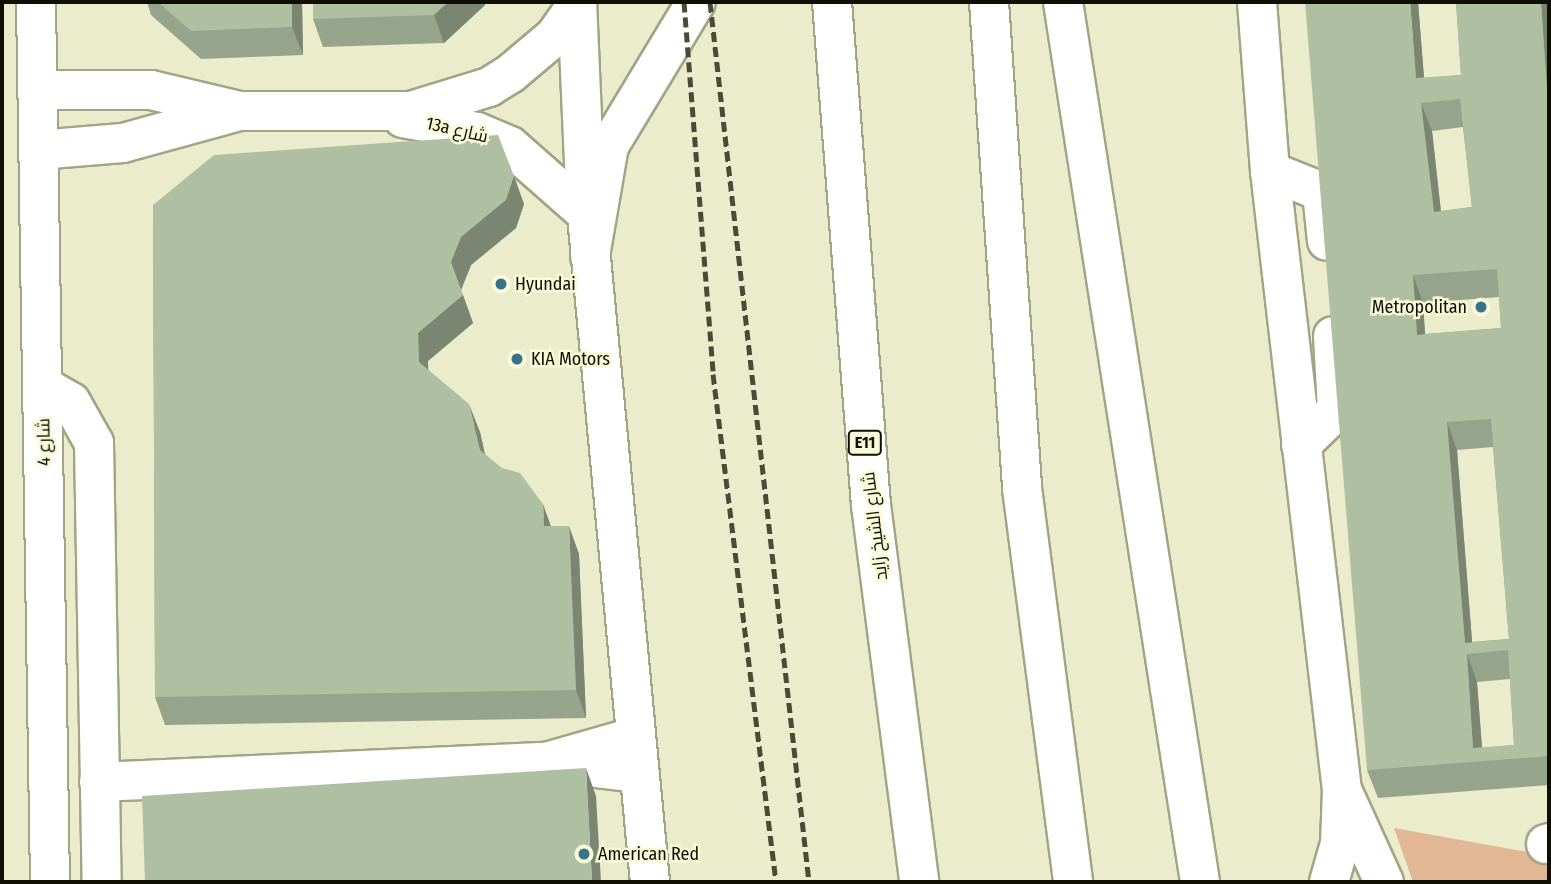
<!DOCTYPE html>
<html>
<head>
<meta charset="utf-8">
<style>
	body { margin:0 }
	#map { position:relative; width:1551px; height:884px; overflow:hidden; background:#ebeccb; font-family:"Fira Sans Condensed",Cairo,sans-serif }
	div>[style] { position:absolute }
	.green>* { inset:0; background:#e1b795 }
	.roads { filter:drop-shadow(2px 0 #a3a485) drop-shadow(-2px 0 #a3a485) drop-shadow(0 2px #a3a485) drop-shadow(0 -2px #a3a485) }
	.minor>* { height:38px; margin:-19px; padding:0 19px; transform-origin:19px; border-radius:19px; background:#fff }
	.major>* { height:38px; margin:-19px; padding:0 19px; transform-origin:19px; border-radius:19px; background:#fff }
	.highway>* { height:38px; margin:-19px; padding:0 19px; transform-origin:19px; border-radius:19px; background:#fff }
	.rail>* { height:5px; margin-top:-2.5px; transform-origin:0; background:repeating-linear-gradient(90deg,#4a4a39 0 10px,transparent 0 15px) }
	.wall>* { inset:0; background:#96a48b }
	.shaded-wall>* { inset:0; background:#7a8671 }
	.building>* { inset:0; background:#aebfa2 }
	.dots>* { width:19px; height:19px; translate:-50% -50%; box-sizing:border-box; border:4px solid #f8fad8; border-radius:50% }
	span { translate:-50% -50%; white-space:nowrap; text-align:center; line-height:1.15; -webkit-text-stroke:5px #f8fad8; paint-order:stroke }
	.shield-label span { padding:2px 5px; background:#f8fad8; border:2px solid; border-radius:5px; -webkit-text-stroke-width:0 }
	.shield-label { font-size:16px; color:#0f0f04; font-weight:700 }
	.street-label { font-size:18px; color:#0f0f04 }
	.poi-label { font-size:18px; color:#0f0f04 }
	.left { translate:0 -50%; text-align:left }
	.right { translate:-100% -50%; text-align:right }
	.frame { position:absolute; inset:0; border:4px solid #0f0f04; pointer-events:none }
</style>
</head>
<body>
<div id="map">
	<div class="green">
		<i style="clip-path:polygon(1394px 828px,1549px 856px,1549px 882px,1413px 882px)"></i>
	</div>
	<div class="roads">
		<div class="minor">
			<i style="left:36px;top:2px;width:880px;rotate:89.09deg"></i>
			<i style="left:577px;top:2px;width:203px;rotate:87.5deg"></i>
			<i style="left:586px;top:205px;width:680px;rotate:84.6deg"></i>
			<i style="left:1257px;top:2px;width:169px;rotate:85.6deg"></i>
			<i style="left:1270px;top:171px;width:623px;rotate:83.37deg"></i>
			<i style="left:37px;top:90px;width:114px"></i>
			<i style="left:151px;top:90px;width:90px;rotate:13.4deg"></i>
			<i style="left:239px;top:111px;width:172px"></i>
			<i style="left:411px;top:111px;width:82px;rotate:-17.1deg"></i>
			<i style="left:489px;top:87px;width:25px;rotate:-32deg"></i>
			<i style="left:510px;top:74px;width:59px;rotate:-40.2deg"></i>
			<i style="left:555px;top:36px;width:39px;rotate:-55deg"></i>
			<i style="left:403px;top:118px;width:75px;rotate:10.7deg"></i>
			<i style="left:477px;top:132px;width:36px;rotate:23deg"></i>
			<i style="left:510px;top:146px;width:101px;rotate:41.4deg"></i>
			<i style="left:38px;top:150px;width:85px;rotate:-4.7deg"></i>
			<i style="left:123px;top:143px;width:120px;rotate:-15.4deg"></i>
			<i style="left:1270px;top:171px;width:56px;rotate:22deg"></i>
			<i style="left:1322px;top:192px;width:49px;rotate:84.2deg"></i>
			<i style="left:43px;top:386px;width:32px;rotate:30deg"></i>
			<i style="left:71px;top:402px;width:47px;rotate:60.7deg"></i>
			<i style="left:94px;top:443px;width:439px;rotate:89deg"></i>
			<i style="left:1301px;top:445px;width:50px;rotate:-44.2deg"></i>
			<i style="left:1337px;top:410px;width:74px;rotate:-93.1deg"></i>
			<i style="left:546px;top:762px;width:91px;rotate:-15.9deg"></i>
			<i style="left:99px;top:782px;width:447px;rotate:-2.6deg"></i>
			<i style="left:546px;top:762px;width:93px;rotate:6.8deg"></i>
			<i style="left:1546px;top:844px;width:3px;rotate:-18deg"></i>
		</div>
		<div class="major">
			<i style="left:1342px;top:790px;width:101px;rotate:65.5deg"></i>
		</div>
		<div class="highway">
			<i style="left:832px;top:2px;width:505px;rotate:85.57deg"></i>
			<i style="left:871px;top:505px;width:380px;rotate:82.7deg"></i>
			<i style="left:989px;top:2px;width:487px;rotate:86.1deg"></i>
			<i style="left:1022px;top:488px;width:397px;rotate:82.6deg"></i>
			<i style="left:1063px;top:2px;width:891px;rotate:81.15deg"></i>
			<i style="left:590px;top:256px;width:112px;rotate:-80.2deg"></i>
			<i style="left:609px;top:146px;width:168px;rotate:-58.9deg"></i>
			<i style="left:1329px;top:882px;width:40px;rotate:-74deg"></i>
			<i style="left:1340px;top:844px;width:54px;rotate:-87.9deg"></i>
		</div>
	</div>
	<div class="rail">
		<i style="left:684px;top:2px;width:373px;rotate:85.5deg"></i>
		<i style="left:713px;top:374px;width:512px;rotate:82.93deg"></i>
		<i style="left:710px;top:2px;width:886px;rotate:83.58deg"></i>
	</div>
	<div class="wall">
		<i style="clip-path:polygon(147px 2px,302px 2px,303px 55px,201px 59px,151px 15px)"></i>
		<i style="clip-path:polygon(313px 2px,485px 2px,485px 5px,444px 43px,323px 47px,313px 19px)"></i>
		<i style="clip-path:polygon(evenodd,1418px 2px,1424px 78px,1461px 75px,1456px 2px,1549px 2px,1549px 785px,1378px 798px,1367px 770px,1418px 2px,1463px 127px,1472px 207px,1441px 211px,1432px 131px,1463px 127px,1418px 2px,1499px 297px,1501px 328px,1425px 334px,1423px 303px,1499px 297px,1418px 2px,1493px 447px,1509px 639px,1472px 642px,1457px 450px,1493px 447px,1418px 2px,1510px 679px,1514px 745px,1482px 748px,1477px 682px,1510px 679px)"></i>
		<i style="clip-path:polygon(524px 204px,516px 228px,471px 265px,461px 290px,473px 323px,428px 361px,428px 370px,480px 432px,485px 454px,551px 526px,579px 554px,586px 718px,165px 725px,155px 697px,153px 205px)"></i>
	</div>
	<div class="shaded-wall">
		<i style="clip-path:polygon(292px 2px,302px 2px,303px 55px,292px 27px)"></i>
		<i style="clip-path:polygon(448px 2px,485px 2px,485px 5px,444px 43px,434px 15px)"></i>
		<i style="clip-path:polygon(1410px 2px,1418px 2px,1426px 103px,1416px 78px)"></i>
		<i style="clip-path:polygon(1541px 2px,1549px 2px,1549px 118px)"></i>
		<i style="clip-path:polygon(1421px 103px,1432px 131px,1444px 240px,1434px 212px)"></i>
		<i style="clip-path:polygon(514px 176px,524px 204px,516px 228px,471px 265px,461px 290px,451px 262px,461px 237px)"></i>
		<i style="clip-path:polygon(1413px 275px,1423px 303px,1427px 363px,1417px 335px)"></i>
		<i style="clip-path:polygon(463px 295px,473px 323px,428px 361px,429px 390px,419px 362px,418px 333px)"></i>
		<i style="clip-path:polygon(469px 404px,480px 432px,490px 478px,480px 450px)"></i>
		<i style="clip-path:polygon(1447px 422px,1457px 450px,1473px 653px,1465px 643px)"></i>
		<i style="clip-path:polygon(543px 504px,553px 532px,544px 526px)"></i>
		<i style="clip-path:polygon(569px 526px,579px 554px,586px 718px,576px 690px)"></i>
		<i style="clip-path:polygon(1467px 654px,1477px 682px,1483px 761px,1473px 748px)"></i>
		<i style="clip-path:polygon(586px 768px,596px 796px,601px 882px,592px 882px)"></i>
	</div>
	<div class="building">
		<i style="clip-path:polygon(158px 2px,292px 2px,292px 27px,191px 31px)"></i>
		<i style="clip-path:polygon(313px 2px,448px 2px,434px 15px,313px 19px)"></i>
		<i style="clip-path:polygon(evenodd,1305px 2px,1410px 2px,1416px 78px,1461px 75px,1456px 2px,1541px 2px,1549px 118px,1549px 756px,1367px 770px,1305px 2px,1460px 99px,1472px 207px,1434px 212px,1421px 103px,1460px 99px,1305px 2px,1497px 269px,1501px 328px,1417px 335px,1413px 275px,1497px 269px,1305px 2px,1491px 419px,1509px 639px,1465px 643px,1447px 422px,1491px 419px,1305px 2px,1508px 650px,1514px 745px,1473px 748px,1467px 654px,1508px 650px)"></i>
		<i style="clip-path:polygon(498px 135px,514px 176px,506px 200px,461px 237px,451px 262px,463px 295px,418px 333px,419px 362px,469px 404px,480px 450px,502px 468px,520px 473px,543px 504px,544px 526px,569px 526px,576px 690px,155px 697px,153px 205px,214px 155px)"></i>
		<i style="clip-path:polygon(586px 768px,592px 882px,145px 882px,142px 796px)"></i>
	</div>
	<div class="dots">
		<i style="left:501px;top:284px;background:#37738b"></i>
		<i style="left:1481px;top:307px;background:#37738b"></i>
		<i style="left:517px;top:359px;background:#37738b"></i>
		<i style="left:584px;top:854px;background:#37738b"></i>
	</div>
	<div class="shield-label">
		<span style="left:865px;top:443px">E11</span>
	</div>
	<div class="street-label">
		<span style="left:457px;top:130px;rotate:13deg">13a شارع</span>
		<span style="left:44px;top:442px;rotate:-91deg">شارع 4</span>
		<span style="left:875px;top:526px;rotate:-97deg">شارع الشيخ زايد</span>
	</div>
	<div class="poi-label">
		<span class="left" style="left:515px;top:284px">Hyundai</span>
		<span class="right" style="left:1467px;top:307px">Metropolitan</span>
		<span class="left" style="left:531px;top:359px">KIA Motors</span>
		<span class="left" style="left:598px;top:854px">American Red</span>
	</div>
	<div class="frame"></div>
</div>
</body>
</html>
